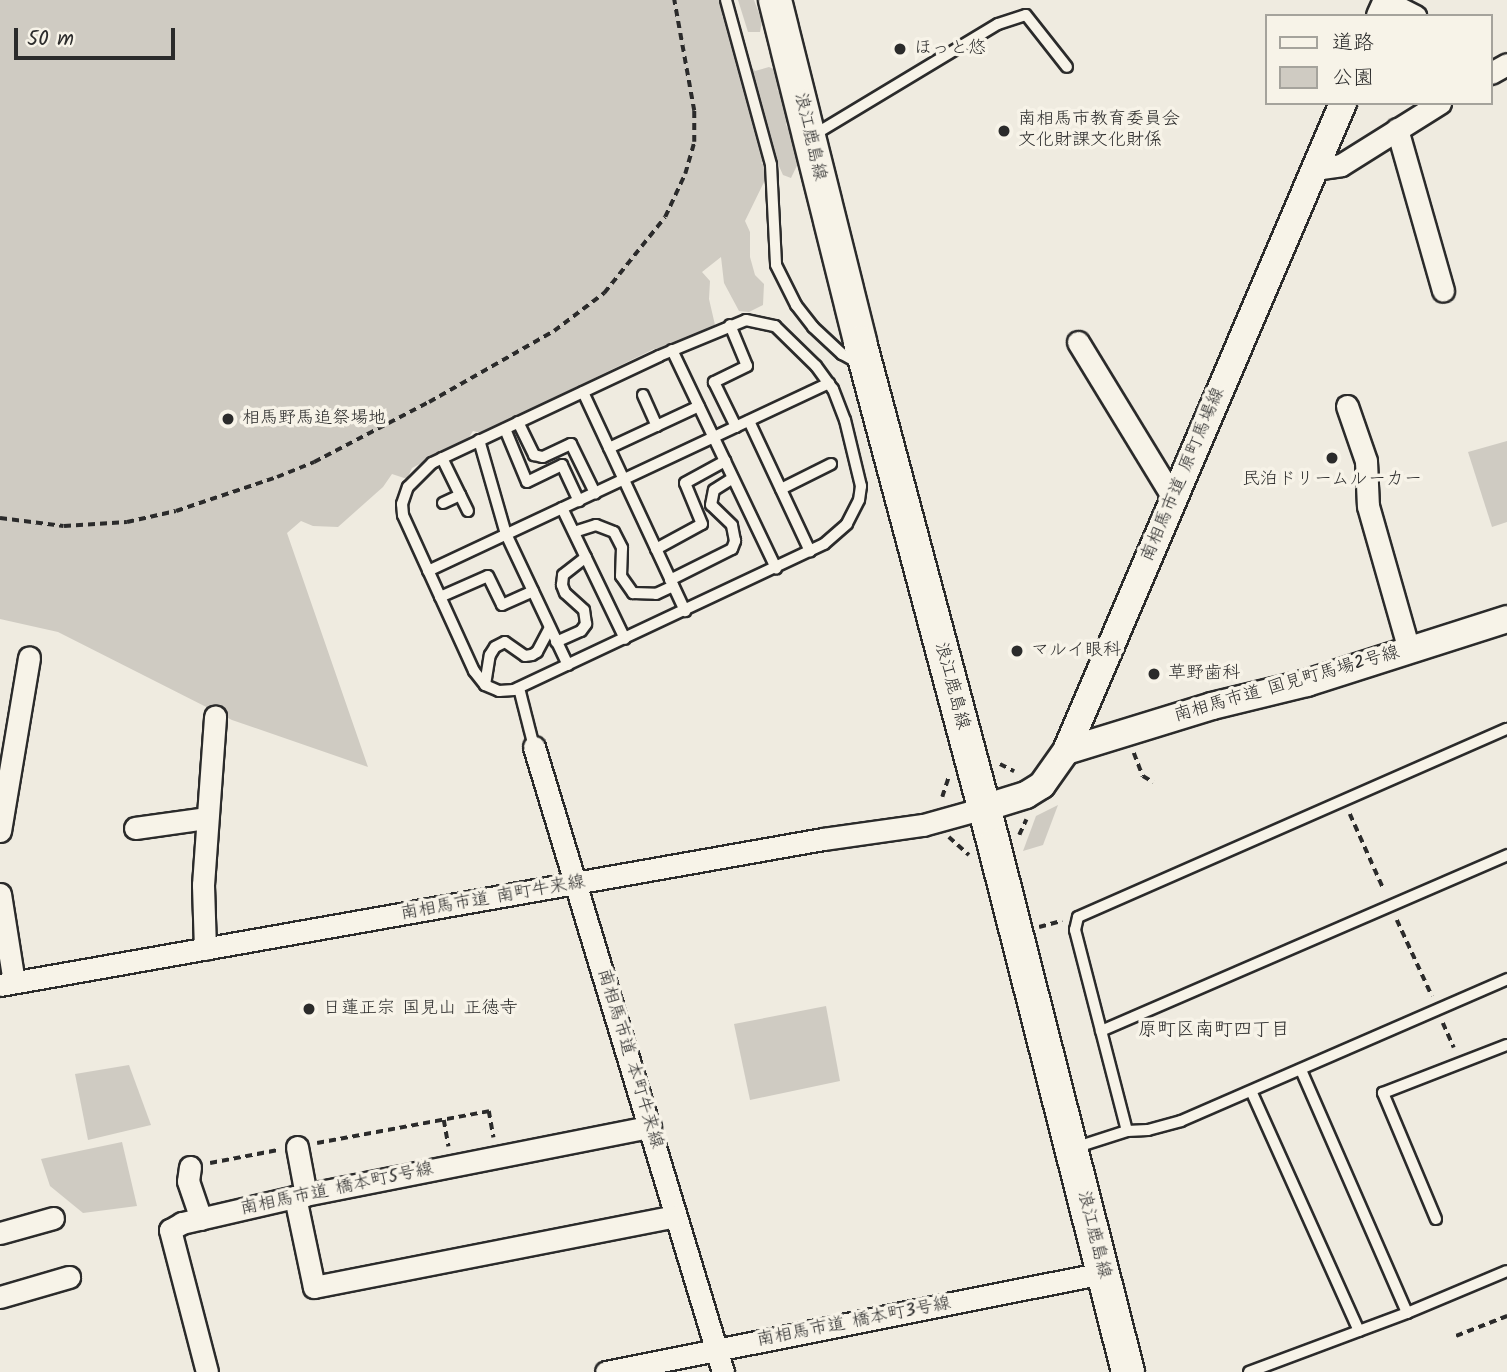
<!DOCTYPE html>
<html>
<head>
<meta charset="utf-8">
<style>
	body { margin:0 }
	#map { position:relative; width:1507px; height:1372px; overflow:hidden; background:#efebe0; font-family:Kalam,"Klee One",sans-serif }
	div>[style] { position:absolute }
	.green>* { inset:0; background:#cfcbc2 }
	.path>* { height:3.5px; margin-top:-1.75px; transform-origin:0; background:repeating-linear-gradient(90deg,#2b2b2b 0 7px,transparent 0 12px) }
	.roads { filter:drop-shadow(2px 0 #2b2b2b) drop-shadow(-2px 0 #2b2b2b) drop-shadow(0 2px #2b2b2b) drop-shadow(0 -2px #2b2b2b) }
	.service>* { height:10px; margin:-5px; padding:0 5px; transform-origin:5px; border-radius:5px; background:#f7f3e8 }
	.minor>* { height:21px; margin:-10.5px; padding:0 10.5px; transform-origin:10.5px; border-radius:10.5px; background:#f7f3e8 }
	.tertiary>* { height:26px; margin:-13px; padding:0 13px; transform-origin:13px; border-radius:13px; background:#f7f3e8 }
	.secondary>* { height:32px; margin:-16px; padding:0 16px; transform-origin:16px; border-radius:16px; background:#f7f3e8 }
	.dots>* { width:19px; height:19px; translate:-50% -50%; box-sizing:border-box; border:4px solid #f7f3e8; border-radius:50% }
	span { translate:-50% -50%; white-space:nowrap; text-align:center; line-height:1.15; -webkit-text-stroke:7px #f7f3e8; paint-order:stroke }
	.poi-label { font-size:18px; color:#2b2b2b }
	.left { translate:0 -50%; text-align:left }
	.street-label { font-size:18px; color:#2b2b2b }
	.neighbourhood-label { font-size:19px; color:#2b2b2b }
	.legend { position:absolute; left:1265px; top:14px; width:228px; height:91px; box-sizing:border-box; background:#f7f3e8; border:2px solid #a5a39c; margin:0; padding:9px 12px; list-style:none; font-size:21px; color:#2b2b2b }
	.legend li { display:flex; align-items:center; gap:14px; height:35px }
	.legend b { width:35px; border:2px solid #a5a39c }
	.scale { position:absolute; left:14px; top:28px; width:161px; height:32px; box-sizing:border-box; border:4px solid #2b2b2b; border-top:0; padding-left:9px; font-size:21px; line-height:24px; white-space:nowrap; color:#2b2b2b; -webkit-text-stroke:5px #f7f3e8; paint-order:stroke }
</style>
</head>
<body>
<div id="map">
	<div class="green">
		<i style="clip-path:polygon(0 0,732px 0,722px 17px,738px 20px,742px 35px,734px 49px,755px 71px,769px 67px,781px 72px,785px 79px,777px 90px,792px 97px,792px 109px,786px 125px,804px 151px,791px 178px,783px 175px,773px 153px,761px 163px,768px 166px,766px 178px,745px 221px,750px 232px,750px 257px,755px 275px,764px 284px,763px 305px,749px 312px,739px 311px,724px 283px,721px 257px,702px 272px,710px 281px,709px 299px,715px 325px,695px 345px,654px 349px,481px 433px,473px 431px,468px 439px,412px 468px,407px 479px,392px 474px,383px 487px,338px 527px,313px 526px,301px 521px,287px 533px,368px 767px,232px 720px,58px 632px,0 619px)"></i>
		<i style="clip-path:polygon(738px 0,754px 0,762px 21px,760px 32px,748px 32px)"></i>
		<i style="clip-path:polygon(1507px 441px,1507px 522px,1492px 527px,1468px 452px)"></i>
		<i style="clip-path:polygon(1058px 805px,1043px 845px,1023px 851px,1036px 816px)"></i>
		<i style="clip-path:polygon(826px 1006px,840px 1081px,750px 1100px,734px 1024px)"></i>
		<i style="clip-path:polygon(129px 1065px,151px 1125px,88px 1140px,75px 1074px)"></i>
		<i style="clip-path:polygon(122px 1142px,137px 1206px,83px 1213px,50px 1186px,41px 1159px)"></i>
	</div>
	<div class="path">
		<i style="left:0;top:518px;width:64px;rotate:7.1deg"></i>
		<i style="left:64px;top:526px;width:63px;rotate:-3.6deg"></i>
		<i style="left:127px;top:522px;width:50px;rotate:-12.7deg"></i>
		<i style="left:176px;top:511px;width:107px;rotate:-18.6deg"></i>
		<i style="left:277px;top:477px;width:40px;rotate:-22deg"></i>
		<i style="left:314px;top:462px;width:130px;rotate:-27.6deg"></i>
		<i style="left:429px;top:402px;width:144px;rotate:-29.6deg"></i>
		<i style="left:554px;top:331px;width:63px;rotate:-37.2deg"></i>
		<i style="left:604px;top:293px;width:97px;rotate:-51.2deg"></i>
		<i style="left:665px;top:217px;width:47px;rotate:-65.1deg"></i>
		<i style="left:685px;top:174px;width:33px;rotate:-74deg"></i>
		<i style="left:694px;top:142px;width:31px;rotate:-90deg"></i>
		<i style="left:694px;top:111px;width:113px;rotate:-100.2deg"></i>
		<i style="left:1134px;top:753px;width:25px;rotate:69deg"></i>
		<i style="left:1143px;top:776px;width:12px;rotate:31deg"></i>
		<i style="left:1000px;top:764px;width:16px;rotate:27deg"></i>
		<i style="left:942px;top:797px;width:20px;rotate:-72deg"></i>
		<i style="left:1350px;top:814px;width:83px;rotate:65.9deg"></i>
		<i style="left:1019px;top:835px;width:17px;rotate:-65deg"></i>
		<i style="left:949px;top:837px;width:27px;rotate:42deg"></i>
		<i style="left:1397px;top:920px;width:84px;rotate:65.3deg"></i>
		<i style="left:1039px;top:927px;width:24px;rotate:-15deg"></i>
		<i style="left:1443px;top:1023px;width:27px;rotate:66deg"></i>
		<i style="left:444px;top:1120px;width:27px;rotate:80deg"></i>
		<i style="left:317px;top:1143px;width:175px;rotate:-10.5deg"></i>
		<i style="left:489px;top:1111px;width:27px;rotate:80deg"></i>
		<i style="left:210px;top:1163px;width:69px;rotate:-10.8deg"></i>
		<i style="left:1456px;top:1336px;width:55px;rotate:-21.4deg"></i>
	</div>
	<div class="roads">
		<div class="service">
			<i style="left:726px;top:0;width:171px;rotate:74.7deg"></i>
			<i style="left:771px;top:165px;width:100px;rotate:87.1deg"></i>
			<i style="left:776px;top:265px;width:45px;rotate:63.4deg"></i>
			<i style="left:796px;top:305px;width:28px;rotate:52deg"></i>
			<i style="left:813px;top:327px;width:40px;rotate:43deg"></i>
			<i style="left:842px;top:354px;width:18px;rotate:29deg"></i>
			<i style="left:812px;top:136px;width:217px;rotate:-31.1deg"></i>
			<i style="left:998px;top:24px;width:29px;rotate:-18deg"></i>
			<i style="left:1026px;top:15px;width:66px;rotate:51.7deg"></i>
			<i style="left:746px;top:320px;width:30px;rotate:12deg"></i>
			<i style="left:775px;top:326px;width:57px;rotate:44.3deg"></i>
			<i style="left:816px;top:366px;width:29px;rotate:54deg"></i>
			<i style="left:833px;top:389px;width:33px;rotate:69deg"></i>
			<i style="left:845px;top:420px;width:68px;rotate:76.4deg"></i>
			<i style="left:861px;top:486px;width:14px;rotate:98deg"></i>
			<i style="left:859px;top:500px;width:27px;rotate:117deg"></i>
			<i style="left:847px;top:524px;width:30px;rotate:139deg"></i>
			<i style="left:824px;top:544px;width:343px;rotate:154.8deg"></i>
			<i style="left:514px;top:690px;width:15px;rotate:176deg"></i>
			<i style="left:499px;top:691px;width:15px;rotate:-157deg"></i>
			<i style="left:485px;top:685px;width:18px;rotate:-128deg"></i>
			<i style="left:474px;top:671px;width:171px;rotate:-114.5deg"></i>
			<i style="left:403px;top:515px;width:11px;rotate:-95deg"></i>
			<i style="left:402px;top:504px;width:18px;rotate:-71deg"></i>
			<i style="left:408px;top:487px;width:34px;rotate:-45deg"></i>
			<i style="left:432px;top:463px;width:251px;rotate:-25.2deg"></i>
			<i style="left:659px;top:356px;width:94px;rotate:-22.5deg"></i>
			<i style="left:730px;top:325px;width:44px;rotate:67.5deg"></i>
			<i style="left:747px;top:366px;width:37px;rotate:154deg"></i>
			<i style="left:714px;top:382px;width:50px;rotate:63.9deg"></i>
			<i style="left:672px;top:350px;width:242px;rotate:64.5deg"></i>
			<i style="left:583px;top:392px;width:242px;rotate:65deg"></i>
			<i style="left:643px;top:395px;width:34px;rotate:66deg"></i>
			<i style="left:749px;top:421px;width:144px;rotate:64.9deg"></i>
			<i style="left:518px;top:422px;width:37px;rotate:64deg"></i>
			<i style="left:534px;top:455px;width:9px;rotate:13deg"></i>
			<i style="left:543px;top:457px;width:31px;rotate:-25deg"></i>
			<i style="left:571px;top:444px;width:55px;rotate:63.9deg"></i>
			<i style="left:505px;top:429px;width:57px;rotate:67.5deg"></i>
			<i style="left:527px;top:482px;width:39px;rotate:-26deg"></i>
			<i style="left:562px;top:465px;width:40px;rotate:65deg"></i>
			<i style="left:479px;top:440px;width:98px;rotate:74deg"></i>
			<i style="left:506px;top:534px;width:145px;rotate:64.7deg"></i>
			<i style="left:609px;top:448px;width:99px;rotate:-25deg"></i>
			<i style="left:442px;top:458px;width:59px;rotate:63.9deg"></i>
			<i style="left:781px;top:489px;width:56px;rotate:-26.6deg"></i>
			<i style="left:443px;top:503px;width:19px;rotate:-25deg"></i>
			<i style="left:562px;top:508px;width:145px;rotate:64.3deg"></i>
			<i style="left:574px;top:532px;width:23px;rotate:-18deg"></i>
			<i style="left:596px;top:525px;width:19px;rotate:21deg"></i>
			<i style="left:614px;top:532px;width:18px;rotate:63deg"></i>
			<i style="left:622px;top:548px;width:28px;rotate:92deg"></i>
			<i style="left:621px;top:576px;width:21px;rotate:55deg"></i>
			<i style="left:633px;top:593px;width:23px;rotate:2deg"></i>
			<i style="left:656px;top:594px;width:19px;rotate:-25deg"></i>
			<i style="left:656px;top:549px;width:52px;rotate:-28.5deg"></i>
			<i style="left:702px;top:524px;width:44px;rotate:-112.5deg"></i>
			<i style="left:685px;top:483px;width:46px;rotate:-28.8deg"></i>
			<i style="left:428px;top:571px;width:443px;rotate:-25.1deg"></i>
			<i style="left:670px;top:580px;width:69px;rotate:-26.6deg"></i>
			<i style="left:732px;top:549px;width:9px;rotate:-69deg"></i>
			<i style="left:735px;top:541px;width:16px;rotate:-101deg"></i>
			<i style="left:732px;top:525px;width:29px;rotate:-136deg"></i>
			<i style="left:711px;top:505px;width:15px;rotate:-79deg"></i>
			<i style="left:714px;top:490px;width:22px;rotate:-32deg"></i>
			<i style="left:440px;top:597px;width:52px;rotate:-23.6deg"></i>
			<i style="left:488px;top:576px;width:32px;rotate:64deg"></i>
			<i style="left:502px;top:605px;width:34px;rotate:-24deg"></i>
			<i style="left:556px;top:642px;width:27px;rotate:-24deg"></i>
			<i style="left:581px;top:631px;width:9px;rotate:-54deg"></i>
			<i style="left:586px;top:624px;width:14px;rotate:-98deg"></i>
			<i style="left:584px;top:610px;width:25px;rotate:-138deg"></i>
			<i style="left:565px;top:593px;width:9px;rotate:-111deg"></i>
			<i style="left:562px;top:585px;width:10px;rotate:-84deg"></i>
			<i style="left:563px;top:575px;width:29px;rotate:-38deg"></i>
			<i style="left:485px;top:685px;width:30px;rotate:-81deg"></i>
			<i style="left:490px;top:655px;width:9px;rotate:-58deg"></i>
			<i style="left:495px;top:647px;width:11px;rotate:-27deg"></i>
			<i style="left:505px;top:642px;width:24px;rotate:35deg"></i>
			<i style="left:525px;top:656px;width:7px;rotate:-8deg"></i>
			<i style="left:532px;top:655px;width:6px;rotate:-31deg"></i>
			<i style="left:537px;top:652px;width:27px;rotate:-62deg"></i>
			<i style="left:519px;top:688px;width:61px;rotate:75.7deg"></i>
			<i style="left:1101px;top:1031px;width:443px;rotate:-23.4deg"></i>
			<i style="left:1301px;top:1070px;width:265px;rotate:66.4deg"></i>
			<i style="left:1252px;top:1093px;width:261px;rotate:65.8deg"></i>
			<i style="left:1127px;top:1131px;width:208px;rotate:-104.5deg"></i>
			<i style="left:1075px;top:930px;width:13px;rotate:-77deg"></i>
			<i style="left:1078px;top:917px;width:468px;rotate:-23.7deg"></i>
			<i style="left:1074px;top:1148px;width:56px;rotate:-17.8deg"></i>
			<i style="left:1127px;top:1131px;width:21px;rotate:-3deg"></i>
			<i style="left:1148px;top:1130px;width:34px;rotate:-15deg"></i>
			<i style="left:1181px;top:1121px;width:356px;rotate:-23.5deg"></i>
			<i style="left:1436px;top:1219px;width:137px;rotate:-112.8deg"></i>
			<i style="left:1383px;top:1093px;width:133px;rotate:-21.2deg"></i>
			<i style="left:1249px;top:1372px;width:169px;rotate:-20.5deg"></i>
			<i style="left:1407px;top:1313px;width:108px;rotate:-22.8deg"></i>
		</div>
		<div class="minor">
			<i style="left:1386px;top:1px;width:33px;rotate:27deg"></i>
			<i style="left:1491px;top:73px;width:18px;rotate:-29deg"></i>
			<i style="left:1397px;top:129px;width:168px;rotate:74.1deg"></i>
			<i style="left:1314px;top:169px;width:27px;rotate:-8deg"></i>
			<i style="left:1341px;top:165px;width:117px;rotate:-32.1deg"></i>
			<i style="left:1078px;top:342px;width:184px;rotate:58.6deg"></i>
			<i style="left:1347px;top:406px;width:58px;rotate:70.9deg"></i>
			<i style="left:1366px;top:461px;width:45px;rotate:87.5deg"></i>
			<i style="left:1368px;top:506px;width:150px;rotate:74.1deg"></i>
			<i style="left:534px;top:747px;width:653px;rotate:73.17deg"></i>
			<i style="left:135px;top:828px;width:73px;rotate:-7.9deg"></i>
			<i style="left:0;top:831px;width:176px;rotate:-80.5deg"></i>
			<i style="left:0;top:894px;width:89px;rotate:81deg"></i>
			<i style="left:205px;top:949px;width:64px;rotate:-91.8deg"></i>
			<i style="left:203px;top:885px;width:169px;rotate:-85.9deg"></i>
			<i style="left:0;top:985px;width:836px;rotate:-10.06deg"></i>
			<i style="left:823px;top:839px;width:101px;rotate:-8deg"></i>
			<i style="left:923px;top:825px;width:63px;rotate:-15.6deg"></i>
			<i style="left:297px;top:1147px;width:49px;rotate:79.4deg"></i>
			<i style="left:190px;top:1167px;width:14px;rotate:98deg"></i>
			<i style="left:188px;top:1181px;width:40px;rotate:71.1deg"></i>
			<i style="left:295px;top:1197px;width:92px;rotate:78.1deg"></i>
			<i style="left:314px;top:1287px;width:368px;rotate:-11.1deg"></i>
			<i style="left:0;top:1233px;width:55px;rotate:-15.8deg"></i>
			<i style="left:0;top:1297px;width:72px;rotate:-16.2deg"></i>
			<i style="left:207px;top:1372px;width:147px;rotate:-104.6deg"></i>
			<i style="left:170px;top:1230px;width:14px;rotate:-30deg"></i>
			<i style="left:182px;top:1223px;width:116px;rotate:-13deg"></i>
			<i style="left:295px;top:1197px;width:362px;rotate:-11.2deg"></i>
			<i style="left:606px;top:1372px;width:507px;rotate:-11.27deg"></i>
		</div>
		<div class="tertiary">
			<i style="left:1380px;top:16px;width:17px;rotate:-66deg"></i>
			<i style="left:1066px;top:751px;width:153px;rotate:-17.1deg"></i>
			<i style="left:1212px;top:706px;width:98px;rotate:-13.6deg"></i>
			<i style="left:1307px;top:683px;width:210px;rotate:-17.7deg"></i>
			<i style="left:984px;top:808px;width:44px;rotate:-17.2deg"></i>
			<i style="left:1026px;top:795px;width:19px;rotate:-32deg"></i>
			<i style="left:1042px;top:785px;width:42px;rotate:-54.8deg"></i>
			<i style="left:1066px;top:751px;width:705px;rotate:-66.85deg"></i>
		</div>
		<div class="secondary">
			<i style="left:775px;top:0;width:352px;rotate:76deg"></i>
			<i style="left:860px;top:342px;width:521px;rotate:75.08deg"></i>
			<i style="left:994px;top:845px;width:544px;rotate:75.73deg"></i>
		</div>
	</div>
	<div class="dots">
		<i style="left:900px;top:49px;background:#2b2b2b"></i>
		<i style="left:1004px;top:131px;background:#2b2b2b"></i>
		<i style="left:228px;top:419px;background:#2b2b2b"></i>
		<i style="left:1332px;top:458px;background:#2b2b2b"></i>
		<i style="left:1017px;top:651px;background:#2b2b2b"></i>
		<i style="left:1154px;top:674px;background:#2b2b2b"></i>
		<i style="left:309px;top:1009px;background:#2b2b2b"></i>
	</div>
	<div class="poi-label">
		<span class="left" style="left:914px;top:49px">ほっと悠</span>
		<span class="left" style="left:1018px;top:131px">南相馬市教育委員会<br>文化財課文化財係</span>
		<span class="left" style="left:242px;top:419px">相馬野馬追祭場地</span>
		<span style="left:1332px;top:480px">民泊ドリームルーカー</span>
		<span class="left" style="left:1031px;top:651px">マルイ眼科</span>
		<span class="left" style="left:1168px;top:674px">草野歯科</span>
		<span class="left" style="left:323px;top:1009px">日蓮正宗 国見山 正徳寺</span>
	</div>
	<div class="street-label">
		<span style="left:809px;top:137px;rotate:77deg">浪江鹿島線</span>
		<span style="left:1184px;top:475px;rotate:-67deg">南相馬市道 原町馬場線</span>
		<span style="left:1287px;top:685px;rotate:-16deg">南相馬市道 国見町馬場2号線</span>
		<span style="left:951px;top:686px;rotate:75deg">浪江鹿島線</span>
		<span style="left:493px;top:899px;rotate:-10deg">南相馬市道 南町牛来線</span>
		<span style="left:629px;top:1059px;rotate:73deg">南相馬市道 本町牛来線</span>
		<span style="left:337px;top:1190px;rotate:-12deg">南相馬市道 橋本町5号線</span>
		<span style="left:1093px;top:1235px;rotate:76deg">浪江鹿島線</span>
		<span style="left:854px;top:1323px;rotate:-11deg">南相馬市道 橋本町3号線</span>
	</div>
	<div class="neighbourhood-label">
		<span style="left:1214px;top:1031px">原町区南町四丁目</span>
	</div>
	<ul class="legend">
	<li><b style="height:9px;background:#f7f3e8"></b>道路</li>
	<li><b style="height:19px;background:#cfcbc2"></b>公園</li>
	</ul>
	<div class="scale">50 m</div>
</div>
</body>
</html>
